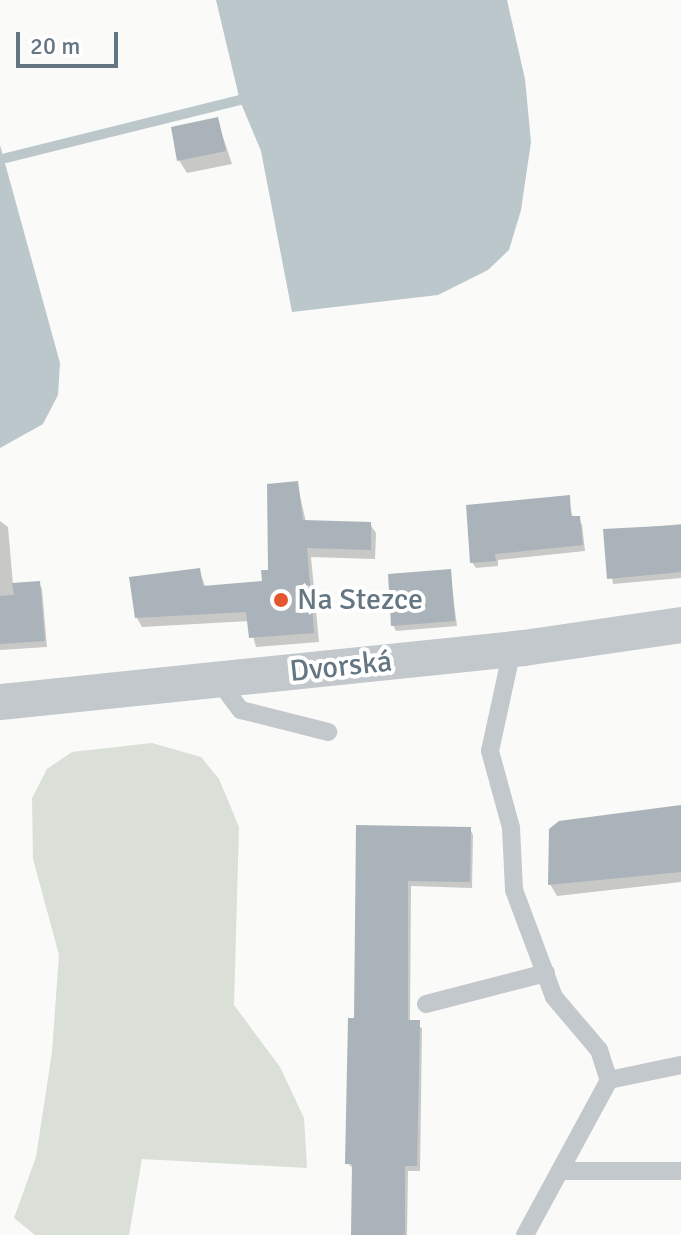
<!DOCTYPE html>
<html>
<head>
<meta charset="utf-8">
<style>
	body { margin:0 }
	#map { position:relative; width:681px; height:1235px; overflow:hidden; background:#fafaf8; font-family:Signika,sans-serif }
	div>[style] { position:absolute }
	.green>* { inset:0; background:#dadfd7 }
	.water>* { inset:0; background:#bbc7cb }
	.shadow>* { inset:0; background:#0003 }
	.stream>* { height:10px; margin:-5px; padding:0 5px; transform-origin:5px; border-radius:5px; background:#bbc7cb }
	.building>* { inset:0; background:#aab3b9 }
	.service>* { height:18px; margin:-9px; padding:0 9px; transform-origin:9px; border-radius:9px; background:#c3c8cc }
	.minor>* { height:36px; margin:-18px; padding:0 18px; transform-origin:18px; border-radius:18px; background:#c3c8cc }
	.dots>* { width:22px; height:22px; translate:-50% -50%; box-sizing:border-box; border:4px solid #fff; border-radius:50% }
	span { translate:-50% -50%; white-space:nowrap; text-align:center; line-height:1.15; -webkit-text-stroke:8px #fff; paint-order:stroke }
	.poi-label { font-size:30px; color:#657683 }
	.left { translate:0 -50%; text-align:left }
	.street-label { font-size:30px; color:#657683 }
	.scale { position:absolute; left:16px; top:32px; width:102px; height:36px; box-sizing:border-box; border:4px solid #657683; border-top:0; padding-left:10px; font-size:24px; line-height:28px; white-space:nowrap; color:#657683; -webkit-text-stroke:6px #fff; paint-order:stroke }
</style>
</head>
<body>
<div id="map">
	<div class="green">
		<i style="clip-path:polygon(152px 743px,201px 757px,219px 779px,239px 827px,234px 1005px,280px 1067px,304px 1118px,307px 1168px,142px 1159px,129px 1235px,35px 1235px,14px 1218px,36px 1157px,52px 1052px,59px 955px,33px 859px,32px 798px,47px 769px,72px 752px)"></i>
	</div>
	<div class="water">
		<i style="clip-path:polygon(216px 0,507px 0,525px 79px,531px 142px,521px 210px,509px 250px,488px 270px,438px 295px,292px 312px,261px 151px,240px 101px)"></i>
		<i style="clip-path:polygon(0 145px,60px 363px,58px 395px,43px 424px,0 448px)"></i>
	</div>
	<div class="shadow">
		<i style="clip-path:polygon(217px 119px,232px 164px,187px 173px,179px 160px)"></i>
		<i style="clip-path:polygon(297px 483px,306px 522px,370px 524px,376px 533px,375px 559px,311px 557px,319px 642px,256px 647px,249px 621px,142px 627px,137px 618px,199px 570px,206px 588px,264px 583px)"></i>
		<i style="clip-path:polygon(568px 497px,573px 518px,582px 524px,585px 551px,498px 560px,498px 566px,476px 568px,472px 562px)"></i>
		<i style="clip-path:polygon(0 521px,8px 527px,13px 585px,39px 583px,42px 589px,47px 647px,0 650px)"></i>
		<i style="clip-path:polygon(681px 524px,681px 578px,613px 584px,605px 531px)"></i>
		<i style="clip-path:polygon(450px 572px,457px 626px,396px 631px,393px 625px)"></i>
		<i style="clip-path:polygon(681px 806px,681px 882px,557px 896px,550px 884px)"></i>
		<i style="clip-path:polygon(358px 827px,470px 829px,473px 835px,472px 888px,411px 886px,410px 1022px,422px 1028px,420px 1171px,408px 1171px,407px 1235px,353px 1235px,354px 1169px,347px 1163px,356px 1020px)"></i>
	</div>
	<div class="stream">
		<i style="left:6px;top:158px;width:253px;rotate:-13.9deg"></i>
	</div>
	<div class="building">
		<i style="clip-path:polygon(218px 117px,226px 151px,177px 161px,171px 127px)"></i>
		<i style="clip-path:polygon(298px 481px,303px 520px,371px 522px,371px 550px,307px 548px,314px 633px,249px 638px,246px 612px,135px 618px,129px 577px,200px 568px,203px 586px,262px 581px,261px 570px,268px 570px,267px 484px)"></i>
		<i style="clip-path:polygon(570px 495px,571px 516px,580px 516px,583px 545px,495px 554px,496px 561px,470px 563px,466px 505px)"></i>
		<i style="clip-path:polygon(681px 525px,681px 572px,607px 579px,603px 529px)"></i>
		<i style="clip-path:polygon(451px 569px,455px 621px,391px 626px,388px 574px)"></i>
		<i style="clip-path:polygon(40px 581px,45px 641px,0 644px,0 596px,14px 595px,12px 583px)"></i>
		<i style="clip-path:polygon(681px 805px,681px 872px,548px 885px,549px 829px,559px 821px)"></i>
		<i style="clip-path:polygon(356px 825px,471px 827px,470px 882px,408px 881px,408px 1020px,420px 1020px,417px 1166px,405px 1166px,405px 1235px,351px 1235px,352px 1164px,345px 1164px,348px 1018px,354px 1018px)"></i>
	</div>
	<div class="service">
		<i style="left:512px;top:650px;width:103px;rotate:102.3deg"></i>
		<i style="left:490px;top:751px;width:80px;rotate:74.7deg"></i>
		<i style="left:511px;top:828px;width:62px;rotate:87.2deg"></i>
		<i style="left:514px;top:890px;width:114px;rotate:69.5deg"></i>
		<i style="left:554px;top:997px;width:70px;rotate:49.7deg"></i>
		<i style="left:599px;top:1050px;width:32px;rotate:72deg"></i>
		<i style="left:218px;top:680px;width:38px;rotate:53deg"></i>
		<i style="left:241px;top:710px;width:90px;rotate:14.2deg"></i>
		<i style="left:426px;top:1004px;width:124px;rotate:-14.5deg"></i>
		<i style="left:560px;top:1171px;width:121px"></i>
		<i style="left:525px;top:1235px;width:176px;rotate:-61.5deg"></i>
		<i style="left:609px;top:1080px;width:74px;rotate:-11.8deg"></i>
	</div>
	<div class="minor">
		<i style="left:0;top:702px;width:527px;rotate:-5.88deg"></i>
		<i style="left:524px;top:648px;width:159px;rotate:-8.3deg"></i>
	</div>
	<div class="dots">
		<i style="left:281px;top:600px;background:#e4572e"></i>
	</div>
	<div class="poi-label">
		<span class="left" style="left:297px;top:600px">Na Stezce</span>
	</div>
	<div class="street-label">
		<span style="left:341px;top:667px;rotate:-6deg">Dvorská</span>
	</div>
	<div class="scale">20 m</div>
</div>
</body>
</html>
